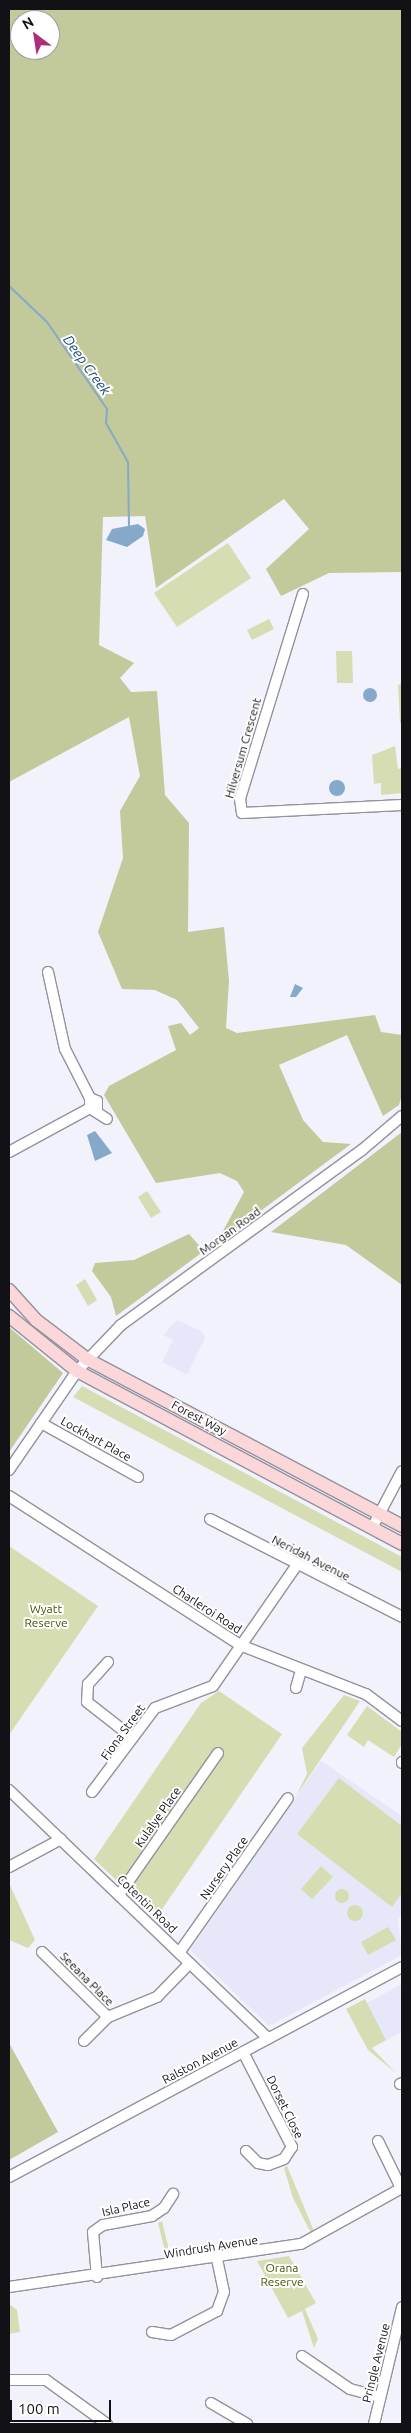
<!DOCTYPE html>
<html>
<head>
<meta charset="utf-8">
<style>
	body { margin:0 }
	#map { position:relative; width:411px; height:2433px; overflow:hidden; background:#f1f2fc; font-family:Ubuntu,sans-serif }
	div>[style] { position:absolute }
	.built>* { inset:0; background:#e6e7f9 }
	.green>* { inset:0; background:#d7ddb2 }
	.round { border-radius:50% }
	.forest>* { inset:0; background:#c2c99b }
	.water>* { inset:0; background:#86a9ca }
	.stream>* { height:2px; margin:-1px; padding:0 1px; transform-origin:1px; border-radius:1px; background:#86a9ca }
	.roads { filter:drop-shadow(1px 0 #92929c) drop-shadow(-1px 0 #92929c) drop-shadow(0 1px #92929c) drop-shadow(0 -1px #92929c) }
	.minor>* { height:10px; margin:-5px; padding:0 5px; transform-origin:5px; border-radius:5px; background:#fff }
	.major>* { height:12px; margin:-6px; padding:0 6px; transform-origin:6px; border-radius:6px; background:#fcd7d9 }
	span { translate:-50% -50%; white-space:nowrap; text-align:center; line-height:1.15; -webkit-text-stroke:4px #fff; paint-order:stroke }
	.street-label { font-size:12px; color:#121216 }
	.park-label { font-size:12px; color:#4c5104 }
	.water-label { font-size:14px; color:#134975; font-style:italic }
	.frame { position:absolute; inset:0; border:10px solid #121216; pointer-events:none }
	.north { position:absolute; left:10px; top:10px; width:50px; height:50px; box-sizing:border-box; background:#fff; border:1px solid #a0a0a2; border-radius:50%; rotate:329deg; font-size:14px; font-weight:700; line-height:20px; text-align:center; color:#121216 }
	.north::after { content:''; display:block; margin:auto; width:18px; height:22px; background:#ad2d7a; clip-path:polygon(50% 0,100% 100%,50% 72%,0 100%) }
	.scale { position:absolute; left:10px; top:2400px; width:101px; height:22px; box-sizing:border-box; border:2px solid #121216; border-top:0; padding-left:6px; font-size:15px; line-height:18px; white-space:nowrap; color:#121216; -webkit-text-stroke:4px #fff; paint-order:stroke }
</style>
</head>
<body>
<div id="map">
	<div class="built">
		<i style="clip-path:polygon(177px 1320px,201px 1331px,205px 1338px,187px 1375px,162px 1362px,173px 1340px,163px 1335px)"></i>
		<i style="clip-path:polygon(321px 1761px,402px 1816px,402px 1914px,398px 1919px,402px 1955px,269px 2026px,190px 1950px)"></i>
		<i style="clip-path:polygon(402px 1984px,402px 2032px,386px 2040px,367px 2003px)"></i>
	</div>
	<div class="green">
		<i style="clip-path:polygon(228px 543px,251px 578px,177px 627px,154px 593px)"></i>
		<i style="clip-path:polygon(269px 619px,274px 629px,252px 640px,247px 630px)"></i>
		<i style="clip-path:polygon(336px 651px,352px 651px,353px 683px,337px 683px)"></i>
		<i style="clip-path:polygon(402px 684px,402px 723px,400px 723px,398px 685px)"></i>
		<i style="clip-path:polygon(395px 746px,398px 769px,402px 768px,402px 793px,381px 795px,381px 783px,374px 784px,372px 755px)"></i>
		<i style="clip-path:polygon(147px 1191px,161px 1212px,151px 1218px,138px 1197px)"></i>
		<i style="clip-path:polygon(85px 1279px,97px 1300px,88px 1306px,76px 1285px)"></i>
		<i style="clip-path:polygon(82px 1386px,402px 1557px,402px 1572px,73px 1397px)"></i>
		<i style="clip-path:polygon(9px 1546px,98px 1606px,9px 1735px)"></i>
		<i style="clip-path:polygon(219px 1691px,282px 1734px,156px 1918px,94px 1859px,201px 1703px)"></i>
		<i style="clip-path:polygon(344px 1695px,360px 1701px,296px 1796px,307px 1774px,302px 1748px)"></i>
		<i style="clip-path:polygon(367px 1706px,402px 1732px,402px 1744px,394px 1757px,368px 1740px,364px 1747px,347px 1735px)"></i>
		<i style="clip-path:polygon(339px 1778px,402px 1826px,402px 1893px,392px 1907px,297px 1834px)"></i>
		<i style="clip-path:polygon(321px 1866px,333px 1877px,312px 1899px,301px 1889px)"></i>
		<i style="clip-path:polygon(9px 1883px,35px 1940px,28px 1948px,9px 1940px)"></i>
		<i class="round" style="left:335px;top:1889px;width:14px;height:14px"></i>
		<i class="round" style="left:347px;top:1905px;width:16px;height:16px"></i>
		<i style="clip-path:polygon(388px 1927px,396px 1940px,368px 1955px,361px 1942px)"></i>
		<i style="clip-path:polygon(365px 1999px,386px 2040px,372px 2048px,396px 2073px,368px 2050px,346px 2009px)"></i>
		<i style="clip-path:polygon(287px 2166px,314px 2231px,311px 2233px,293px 2198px,284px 2168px)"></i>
		<i style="clip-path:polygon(162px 2221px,171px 2258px,167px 2259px,158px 2223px)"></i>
		<i style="clip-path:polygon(289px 2256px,316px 2303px,305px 2309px,318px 2339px,314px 2348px,302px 2311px,288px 2318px,257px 2261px)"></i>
		<i style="clip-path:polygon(9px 2304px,17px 2310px,20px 2332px,9px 2334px)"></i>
	</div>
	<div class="forest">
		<i style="clip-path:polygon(evenodd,9px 9px,402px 9px,402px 572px,329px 573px,281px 596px,266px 569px,309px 529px,284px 499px,156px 588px,145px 516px,103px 517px,99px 645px,134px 663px,120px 678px,131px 692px,157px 691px,165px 795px,189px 823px,188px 932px,224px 927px,229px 981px,226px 1028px,237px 1033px,375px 1015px,381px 1032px,402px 1035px,402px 1095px,399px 1105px,383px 1116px,347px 1035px,279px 1065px,303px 1120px,323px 1142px,351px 1144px,216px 1244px,244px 1192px,237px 1181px,220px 1173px,156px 1183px,104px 1095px,109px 1086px,176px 1050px,168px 1026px,181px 1023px,190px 1035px,199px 1028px,177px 1000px,155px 990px,122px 989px,98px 932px,123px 858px,120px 811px,140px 776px,129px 717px,9px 782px,9px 9px,20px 20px,50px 20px,50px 50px,20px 50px,20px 20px)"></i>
		<i style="clip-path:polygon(402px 1132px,402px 1285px,346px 1245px,271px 1232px)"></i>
		<i style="clip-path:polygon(189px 1234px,204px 1251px,116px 1316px,111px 1297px,92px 1271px,95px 1263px,134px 1260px)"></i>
		<i style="clip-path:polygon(9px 1327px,63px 1373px,9px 1452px)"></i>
		<i style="clip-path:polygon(9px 2043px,58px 2132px,9px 2160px)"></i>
	</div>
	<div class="water">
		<i style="clip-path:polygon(138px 524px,145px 529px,143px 536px,127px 547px,106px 540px,112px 529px)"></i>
		<i class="round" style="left:363px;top:688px;width:14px;height:14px"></i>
		<i class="round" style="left:329px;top:780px;width:16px;height:16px"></i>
		<i style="clip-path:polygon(295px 984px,303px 988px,296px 997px,290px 997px)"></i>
		<i style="clip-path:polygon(95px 1131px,112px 1153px,95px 1161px,87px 1135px)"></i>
	</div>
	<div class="stream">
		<i style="left:9px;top:286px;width:52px;rotate:43.5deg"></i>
		<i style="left:47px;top:322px;width:106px;rotate:55.4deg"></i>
		<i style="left:107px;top:409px;width:14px;rotate:94deg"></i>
		<i style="left:106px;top:423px;width:45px;rotate:60.6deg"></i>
		<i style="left:128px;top:462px;width:64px;rotate:89.1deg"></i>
	</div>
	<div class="roads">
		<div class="minor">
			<i style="left:303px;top:594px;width:214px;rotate:107.1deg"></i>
			<i style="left:240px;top:799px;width:14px;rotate:82deg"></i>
			<i style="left:242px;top:813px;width:160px;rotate:-2.9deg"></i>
			<i style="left:48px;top:972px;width:79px;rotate:77.6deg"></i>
			<i style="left:65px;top:1049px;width:55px;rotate:63deg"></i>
			<i style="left:97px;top:1109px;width:8px;rotate:-90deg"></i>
			<i style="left:97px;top:1101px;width:8px;rotate:-157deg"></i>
			<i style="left:90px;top:1098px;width:10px;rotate:90deg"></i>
			<i style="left:90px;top:1108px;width:20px;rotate:33deg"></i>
			<i style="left:9px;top:1152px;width:92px;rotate:-28.5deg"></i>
			<i style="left:41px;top:1423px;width:111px;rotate:29.1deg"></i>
			<i style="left:9px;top:1470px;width:120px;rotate:-55.5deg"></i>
			<i style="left:77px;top:1371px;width:64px;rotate:-46.3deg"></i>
			<i style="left:121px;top:1325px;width:298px;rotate:-36deg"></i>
			<i style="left:362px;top:1150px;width:52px;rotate:-40.4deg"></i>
			<i style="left:9px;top:1496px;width:275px;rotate:32.8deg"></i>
			<i style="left:240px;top:1645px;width:135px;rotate:21.3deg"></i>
			<i style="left:366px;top:1694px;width:45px;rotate:36.9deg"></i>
			<i style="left:210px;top:1519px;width:216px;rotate:27deg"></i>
			<i style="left:372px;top:1528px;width:64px;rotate:-62.2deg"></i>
			<i style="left:108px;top:1662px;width:30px;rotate:132deg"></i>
			<i style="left:88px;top:1684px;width:18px;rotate:93deg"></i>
			<i style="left:87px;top:1702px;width:58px;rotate:38deg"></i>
			<i style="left:296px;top:1688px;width:19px;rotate:-74deg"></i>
			<i style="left:402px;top:1762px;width:1px;rotate:90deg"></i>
			<i style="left:9px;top:1790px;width:359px;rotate:43.8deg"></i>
			<i style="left:92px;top:1792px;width:105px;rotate:-53.1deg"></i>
			<i style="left:155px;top:1708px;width:62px;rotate:-20.8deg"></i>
			<i style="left:213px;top:1686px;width:146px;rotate:-55.3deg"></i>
			<i style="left:9px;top:1867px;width:59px;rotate:-28.3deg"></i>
			<i style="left:119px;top:1895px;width:173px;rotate:-55.1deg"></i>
			<i style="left:42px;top:1952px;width:93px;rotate:44.6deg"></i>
			<i style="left:108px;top:2017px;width:53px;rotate:-22.2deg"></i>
			<i style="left:157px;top:1997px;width:47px;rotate:-45.9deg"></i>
			<i style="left:179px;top:1953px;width:189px;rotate:-54.9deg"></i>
			<i style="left:84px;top:2041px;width:34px;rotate:-45deg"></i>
			<i style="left:243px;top:2052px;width:107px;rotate:62.7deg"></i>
			<i style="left:292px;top:2147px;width:14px;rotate:124deg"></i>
			<i style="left:284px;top:2159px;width:17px;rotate:159deg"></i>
			<i style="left:268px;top:2165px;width:10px;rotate:-169deg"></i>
			<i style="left:258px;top:2163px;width:17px;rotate:-135deg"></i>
			<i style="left:400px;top:2084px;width:2px;rotate:-27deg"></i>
			<i style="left:378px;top:2141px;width:52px;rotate:63.9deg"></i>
			<i style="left:9px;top:2177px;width:446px;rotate:-28.1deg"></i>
			<i style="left:97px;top:2277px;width:45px;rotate:-95.1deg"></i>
			<i style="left:93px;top:2232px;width:12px;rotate:-35deg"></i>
			<i style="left:103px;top:2225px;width:50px;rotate:-10.4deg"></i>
			<i style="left:152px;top:2216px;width:14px;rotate:-34deg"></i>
			<i style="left:164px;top:2208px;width:17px;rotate:-57deg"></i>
			<i style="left:9px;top:2287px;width:295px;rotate:-8.4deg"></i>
			<i style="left:301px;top:2244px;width:115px;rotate:-29deg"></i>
			<i style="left:152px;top:2332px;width:19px;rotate:9deg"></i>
			<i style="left:171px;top:2335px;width:52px;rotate:-27.6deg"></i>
			<i style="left:217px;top:2311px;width:20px;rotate:-70deg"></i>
			<i style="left:224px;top:2292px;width:33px;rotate:-102deg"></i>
			<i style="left:302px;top:2356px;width:58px;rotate:34.5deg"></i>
			<i style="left:350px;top:2389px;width:31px;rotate:15deg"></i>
			<i style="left:9px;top:2380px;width:37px"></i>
			<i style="left:46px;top:2380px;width:75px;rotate:35.8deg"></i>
			<i style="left:211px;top:2403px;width:42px;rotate:30.3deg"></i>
			<i style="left:374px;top:2424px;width:120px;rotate:-76.5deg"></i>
		</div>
		<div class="major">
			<i style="left:9px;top:1290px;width:40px;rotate:48deg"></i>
			<i style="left:36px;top:1320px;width:64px;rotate:37.4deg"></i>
			<i style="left:87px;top:1359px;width:357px;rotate:27.9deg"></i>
			<i style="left:9px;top:1316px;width:87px;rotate:39deg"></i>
			<i style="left:77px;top:1371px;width:368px;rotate:28deg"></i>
		</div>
	</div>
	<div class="street-label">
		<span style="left:243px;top:748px;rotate:-74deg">Hilversum Crescent</span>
		<span style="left:230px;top:1231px;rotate:-36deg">Morgan Road</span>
		<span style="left:199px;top:1418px;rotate:28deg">Forest Way</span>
		<span style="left:96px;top:1439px;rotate:29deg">Lockhart Place</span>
		<span style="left:311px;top:1558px;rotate:27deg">Neridah Avenue</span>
		<span style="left:207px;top:1609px;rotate:33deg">Charleroi Road</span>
		<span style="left:123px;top:1732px;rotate:-54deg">Fiona Street</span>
		<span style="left:158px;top:1817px;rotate:-55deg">Kulalye Place</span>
		<span style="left:224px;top:1868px;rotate:-55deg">Nursery Place</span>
		<span style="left:147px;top:1904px;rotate:44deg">Cotentin Road</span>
		<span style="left:87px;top:1979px;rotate:45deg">Seeana Place</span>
		<span style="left:200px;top:2061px;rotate:-28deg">Ralston Avenue</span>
		<span style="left:285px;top:2107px;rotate:64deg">Dorset Close</span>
		<span style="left:126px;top:2207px;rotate:-13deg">Isla Place</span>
		<span style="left:211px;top:2247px;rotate:-9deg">Windrush Avenue</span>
		<span style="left:376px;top:2363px;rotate:-76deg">Pringle Avenue</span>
	</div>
	<div class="park-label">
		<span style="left:46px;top:1616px">Wyatt<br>Reserve</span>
		<span style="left:282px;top:2275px">Orana<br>Reserve</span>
	</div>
	<div class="water-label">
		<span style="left:87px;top:365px;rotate:54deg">Deep Creek</span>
	</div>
	<div class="frame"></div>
	<div class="north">N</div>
	<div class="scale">100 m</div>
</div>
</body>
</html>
